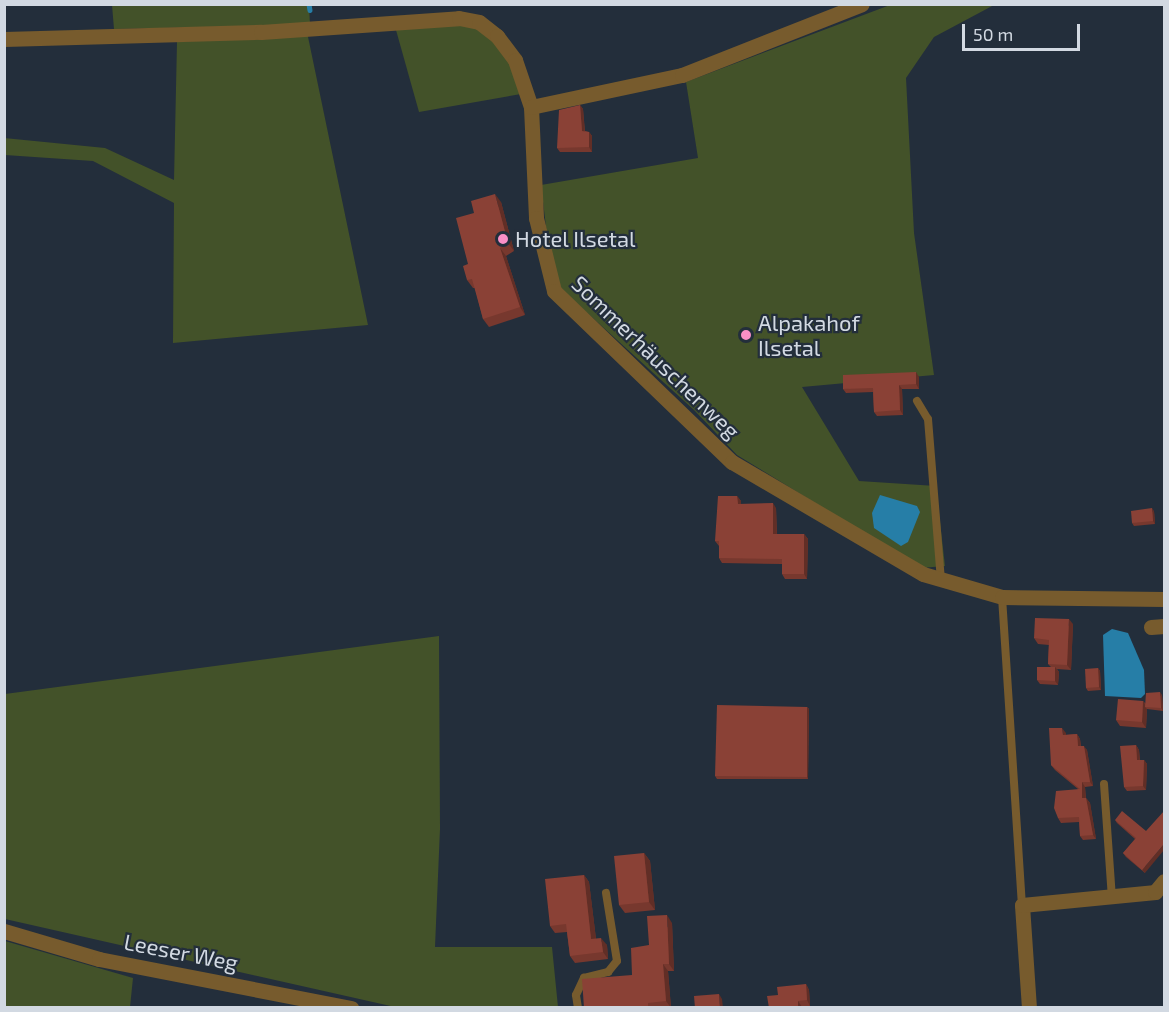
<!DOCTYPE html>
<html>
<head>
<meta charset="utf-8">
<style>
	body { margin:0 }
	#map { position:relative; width:1169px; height:1012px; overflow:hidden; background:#232e3b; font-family:"Exo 2",sans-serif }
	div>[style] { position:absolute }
	.green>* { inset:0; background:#435229 }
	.water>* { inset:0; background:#267ea7 }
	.stream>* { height:4.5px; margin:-2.25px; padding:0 2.25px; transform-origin:2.25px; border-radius:2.25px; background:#267ea7 }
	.service>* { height:8px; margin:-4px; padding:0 4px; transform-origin:4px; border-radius:4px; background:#775b2d }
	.minor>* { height:15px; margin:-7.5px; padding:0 7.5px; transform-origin:7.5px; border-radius:7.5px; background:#775b2d }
	.tertiary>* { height:15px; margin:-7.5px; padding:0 7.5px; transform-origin:7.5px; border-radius:7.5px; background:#775b2d }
	.wall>* { inset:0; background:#77382e }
	.shaded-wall>* { inset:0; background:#612e26 }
	.building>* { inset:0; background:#8a4136 }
	.dots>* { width:16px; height:16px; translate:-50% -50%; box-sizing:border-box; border:3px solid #232e3b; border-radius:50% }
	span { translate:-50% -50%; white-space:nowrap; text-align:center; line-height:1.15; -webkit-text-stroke:4.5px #232e3b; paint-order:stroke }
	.poi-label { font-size:22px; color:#d2d9e2 }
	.left { translate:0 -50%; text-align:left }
	.street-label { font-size:22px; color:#d2d9e2 }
	.frame { position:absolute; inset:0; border:6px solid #d2d9e2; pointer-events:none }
	.scale { position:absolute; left:962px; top:24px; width:118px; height:27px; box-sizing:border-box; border:3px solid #d2d9e2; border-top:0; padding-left:8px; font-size:18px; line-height:21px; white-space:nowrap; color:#d2d9e2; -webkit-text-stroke:4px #232e3b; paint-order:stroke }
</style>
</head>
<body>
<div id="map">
	<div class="green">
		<i style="clip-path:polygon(112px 5px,309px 5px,310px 25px,114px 29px)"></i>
		<i style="clip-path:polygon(890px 5px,994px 5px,934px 37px,906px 78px,914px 233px,934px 375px,802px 387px,859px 481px,936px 486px,945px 566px,921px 568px,737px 455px,694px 410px,561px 289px,549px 251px,541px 185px,698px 158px,686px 82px)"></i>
		<i style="clip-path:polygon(460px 23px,480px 29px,494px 41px,509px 61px,521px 94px,419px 112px,396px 30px)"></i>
		<i style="clip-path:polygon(307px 32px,368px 325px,173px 343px,174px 203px,93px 161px,5px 155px,4px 138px,105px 148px,174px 180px,177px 42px)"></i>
		<i style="clip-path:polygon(439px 636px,440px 829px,435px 947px,552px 947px,558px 1007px,395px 1007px,5px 919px,5px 694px)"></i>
		<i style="clip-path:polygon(5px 941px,133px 978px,130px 1007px,5px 1007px)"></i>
	</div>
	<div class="water">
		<i style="clip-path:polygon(880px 495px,917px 506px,920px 512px,908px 542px,901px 546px,874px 528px,872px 513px)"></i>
		<i style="clip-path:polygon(1112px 629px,1128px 633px,1144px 670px,1145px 694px,1141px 698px,1105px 696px,1103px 635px)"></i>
	</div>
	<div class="stream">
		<i style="left:309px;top:4px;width:6px;rotate:81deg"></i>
	</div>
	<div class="service">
		<i style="left:917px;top:401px;width:21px;rotate:59deg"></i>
		<i style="left:928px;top:419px;width:161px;rotate:85.4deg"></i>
		<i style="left:1002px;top:597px;width:309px;rotate:86.3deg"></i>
		<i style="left:1104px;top:784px;width:113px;rotate:86deg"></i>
		<i style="left:578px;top:1008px;width:13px;rotate:-99deg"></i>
		<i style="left:576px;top:995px;width:19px;rotate:-65deg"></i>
		<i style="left:584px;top:978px;width:25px;rotate:-14deg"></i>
		<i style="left:608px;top:972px;width:14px;rotate:-51deg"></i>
		<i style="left:617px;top:961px;width:69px;rotate:-99.2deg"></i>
	</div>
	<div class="minor">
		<i style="left:4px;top:39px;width:257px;rotate:-1.6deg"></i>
		<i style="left:261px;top:32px;width:198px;rotate:-4deg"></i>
		<i style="left:459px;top:18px;width:20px;rotate:11deg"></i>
		<i style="left:479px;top:22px;width:23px;rotate:38deg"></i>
		<i style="left:497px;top:36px;width:30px;rotate:53deg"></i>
		<i style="left:515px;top:60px;width:50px;rotate:71.2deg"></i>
		<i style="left:531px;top:107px;width:111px;rotate:87.4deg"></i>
		<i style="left:536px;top:218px;width:75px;rotate:76.1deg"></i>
		<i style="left:554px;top:291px;width:247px;rotate:43.9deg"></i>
		<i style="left:732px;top:462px;width:221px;rotate:30.4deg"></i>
		<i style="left:923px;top:574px;width:82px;rotate:16.2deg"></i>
		<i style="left:1002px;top:597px;width:162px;rotate:0.7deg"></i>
		<i style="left:531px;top:107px;width:154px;rotate:-12deg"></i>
		<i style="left:682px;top:75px;width:193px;rotate:-21.5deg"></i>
		<i style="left:1151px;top:627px;width:13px;rotate:-4deg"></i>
		<i style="left:1029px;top:1008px;width:103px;rotate:-93.9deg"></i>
		<i style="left:1022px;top:905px;width:134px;rotate:-5.6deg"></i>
		<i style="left:1155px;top:892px;width:14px;rotate:-51deg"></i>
	</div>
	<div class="tertiary">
		<i style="left:4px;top:931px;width:99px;rotate:16.4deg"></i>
		<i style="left:99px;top:959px;width:257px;rotate:11deg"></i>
	</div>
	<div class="wall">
		<i style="clip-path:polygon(580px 105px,583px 109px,585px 131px,589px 132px,592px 136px,592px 152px,560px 152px,557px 148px)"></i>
		<i style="clip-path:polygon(501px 202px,514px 251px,506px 256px,525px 315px,489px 327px,483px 319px,475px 288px,473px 288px,467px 280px,468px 264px)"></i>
		<i style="clip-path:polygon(919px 377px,919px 389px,902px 389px,903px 415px,877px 416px,874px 412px,873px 392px,846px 393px,843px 389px)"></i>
		<i style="clip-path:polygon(737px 496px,741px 501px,741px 504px,776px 508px,777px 534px,804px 534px,808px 539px,807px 579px,785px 579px,782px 574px,782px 564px,722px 563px,719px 558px,719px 546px,715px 541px)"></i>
		<i style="clip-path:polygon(1154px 511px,1155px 524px,1134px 526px,1132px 523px)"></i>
		<i style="clip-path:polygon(1073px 624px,1071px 670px,1057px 669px,1059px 672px,1058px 685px,1040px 684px,1037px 680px,1051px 667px,1048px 664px,1049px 645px,1038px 644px,1034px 638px)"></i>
		<i style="clip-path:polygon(1098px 668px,1100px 671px,1101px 690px,1088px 691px,1086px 688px)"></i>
		<i style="clip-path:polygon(1162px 695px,1163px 711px,1147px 709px,1146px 728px,1120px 726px,1116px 720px,1143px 701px,1146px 704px)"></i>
		<i style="clip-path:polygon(807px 707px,809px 709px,808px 779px,717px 779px,715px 776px)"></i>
		<i style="clip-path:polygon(1066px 733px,1066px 735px,1077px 734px,1080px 739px,1081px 746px,1087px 750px,1093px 786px,1085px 787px,1086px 798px,1090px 803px,1096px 839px,1083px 840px,1080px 836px,1079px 822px,1061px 823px,1058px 818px,1078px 789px,1055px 770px,1051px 765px)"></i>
		<i style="clip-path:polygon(1136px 745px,1139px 750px,1140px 760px,1144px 760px,1147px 764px,1146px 790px,1127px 791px,1124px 787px)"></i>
		<i style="clip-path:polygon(1115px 820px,1146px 831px,1145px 873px,1126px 857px,1123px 853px,1135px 839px,1117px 823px)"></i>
		<i style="clip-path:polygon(644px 853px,650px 861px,655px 910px,625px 913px,619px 905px)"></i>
		<i style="clip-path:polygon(584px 875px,589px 882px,596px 939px,607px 945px,608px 959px,575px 963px,570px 956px,567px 932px,555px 933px,550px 926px)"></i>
		<i style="clip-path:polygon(672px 923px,674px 971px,668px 971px,671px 1008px,584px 1008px,632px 975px,649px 945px)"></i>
		<i style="clip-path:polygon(806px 984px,809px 990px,810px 1006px,802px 1007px,802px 1008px,769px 1008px,778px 995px)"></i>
	</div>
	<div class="shaded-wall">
		<i style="clip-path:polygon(580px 105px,583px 109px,585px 136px,582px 131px)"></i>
		<i style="clip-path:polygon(589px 132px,592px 136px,592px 152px,589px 147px)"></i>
		<i style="clip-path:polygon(495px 194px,501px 202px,514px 251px,508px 243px)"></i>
		<i style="clip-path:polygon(500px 248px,506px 256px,525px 315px,520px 307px)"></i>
		<i style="clip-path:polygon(916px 372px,919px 377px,919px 389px,916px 384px)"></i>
		<i style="clip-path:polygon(899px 385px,902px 389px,903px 415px,900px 410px)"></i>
		<i style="clip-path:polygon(737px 496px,741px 501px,741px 509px,738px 504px)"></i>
		<i style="clip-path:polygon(773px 503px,776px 508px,777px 539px,773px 534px)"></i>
		<i style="clip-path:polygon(1152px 508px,1154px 511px,1155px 524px,1153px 521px)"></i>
		<i style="clip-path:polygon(804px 534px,808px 539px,807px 579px,804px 574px)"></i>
		<i style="clip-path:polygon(1069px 619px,1073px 624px,1071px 670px,1067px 665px)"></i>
		<i style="clip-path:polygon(1055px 667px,1059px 672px,1058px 685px,1055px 681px)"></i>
		<i style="clip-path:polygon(1098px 668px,1100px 671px,1101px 690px,1099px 687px)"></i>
		<i style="clip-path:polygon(1160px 692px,1162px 695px,1163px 711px,1161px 708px)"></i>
		<i style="clip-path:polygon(1143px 701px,1147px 707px,1145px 707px,1147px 709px,1146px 728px,1142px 722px)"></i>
		<i style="clip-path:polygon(807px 707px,809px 709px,808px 779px,807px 777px)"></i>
		<i style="clip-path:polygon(1062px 728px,1066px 733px,1066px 740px,1063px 735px)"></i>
		<i style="clip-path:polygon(1077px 734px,1080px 739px,1081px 751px,1078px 746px)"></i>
		<i style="clip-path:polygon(1136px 745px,1139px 750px,1140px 765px,1137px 760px)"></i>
		<i style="clip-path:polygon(1084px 746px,1087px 750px,1093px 786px,1090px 782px)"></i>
		<i style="clip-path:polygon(1144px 760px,1147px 764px,1146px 790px,1143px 786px)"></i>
		<i style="clip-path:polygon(1082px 782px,1085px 787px,1086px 803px,1082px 798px)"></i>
		<i style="clip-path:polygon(1086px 798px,1090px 803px,1096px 839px,1093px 835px)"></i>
		<i style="clip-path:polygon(1164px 844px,1164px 850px,1145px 873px,1142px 870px)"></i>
		<i style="clip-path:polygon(644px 853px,650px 861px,655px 910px,649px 902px)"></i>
		<i style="clip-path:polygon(584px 875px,589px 882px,597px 947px,591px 939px)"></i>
		<i style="clip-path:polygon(667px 915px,672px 923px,674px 971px,669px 964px)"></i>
		<i style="clip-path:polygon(601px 938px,607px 945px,608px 959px,603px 952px)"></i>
		<i style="clip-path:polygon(663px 964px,668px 971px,671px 1008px,666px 1001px)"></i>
		<i style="clip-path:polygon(806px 984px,809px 990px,810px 1006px,807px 1000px)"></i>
		<i style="clip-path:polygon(719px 994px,722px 999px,723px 1008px,720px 1008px)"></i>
		<i style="clip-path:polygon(798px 1001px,802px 1007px,802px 1008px,798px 1008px)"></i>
	</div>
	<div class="building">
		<i style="clip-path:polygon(580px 105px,582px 131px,589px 132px,589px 147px,557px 148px,559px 110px)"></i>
		<i style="clip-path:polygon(495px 194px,508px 243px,500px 248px,520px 307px,483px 319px,472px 279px,467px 280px,463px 266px,468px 264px,456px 218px,474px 213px,471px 201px)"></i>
		<i style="clip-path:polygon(916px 372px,916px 384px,899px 385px,900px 410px,874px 412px,873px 388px,843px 389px,843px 375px)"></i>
		<i style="clip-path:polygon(718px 496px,737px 496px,738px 504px,773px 503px,773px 534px,804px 534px,804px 574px,782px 574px,782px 559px,719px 558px,719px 541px,715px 541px)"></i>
		<i style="clip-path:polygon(1152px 508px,1153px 521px,1132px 523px,1131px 511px)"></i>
		<i style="clip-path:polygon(1163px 515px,1164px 515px,1164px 534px)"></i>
		<i style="clip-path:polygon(1035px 618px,1069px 619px,1067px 665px,1048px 664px,1049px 640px,1034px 638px)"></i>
		<i style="clip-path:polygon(1037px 667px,1055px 667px,1055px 681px,1037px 680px)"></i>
		<i style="clip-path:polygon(1098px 668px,1099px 687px,1086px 688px,1085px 669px)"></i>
		<i style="clip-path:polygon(1160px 692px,1161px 708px,1145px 707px,1146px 693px)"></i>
		<i style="clip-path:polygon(1118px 699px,1143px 701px,1142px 722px,1116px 720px)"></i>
		<i style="clip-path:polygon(717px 705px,807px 707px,807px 777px,715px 776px)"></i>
		<i style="clip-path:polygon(1049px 728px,1062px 728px,1063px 735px,1077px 734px,1078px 746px,1084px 746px,1090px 782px,1082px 782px,1082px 798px,1086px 798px,1093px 835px,1080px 836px,1079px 817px,1058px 818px,1054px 808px,1056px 791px,1080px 789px,1051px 765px)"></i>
		<i style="clip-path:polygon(1136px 745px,1137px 760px,1144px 760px,1143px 786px,1124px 787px,1120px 746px)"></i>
		<i style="clip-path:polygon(1122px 811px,1146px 831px,1164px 811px,1164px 844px,1142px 870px,1123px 853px,1136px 838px,1115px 820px)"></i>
		<i style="clip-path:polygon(644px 853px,649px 902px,619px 905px,614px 856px)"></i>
		<i style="clip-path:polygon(584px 875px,591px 939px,601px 938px,603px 952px,570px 956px,566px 924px,550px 926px,545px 879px)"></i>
		<i style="clip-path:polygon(667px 915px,669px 964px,663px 964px,666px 1001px,648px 1003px,648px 1008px,584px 1008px,582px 979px,632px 975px,631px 948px,649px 945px,647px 916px)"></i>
		<i style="clip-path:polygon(806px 984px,807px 1000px,798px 1001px,798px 1008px,769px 1008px,767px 996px,778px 995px,777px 987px)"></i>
		<i style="clip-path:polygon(719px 994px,720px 1008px,695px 1008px,694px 996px)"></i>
	</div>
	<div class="dots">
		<i style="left:503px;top:239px;background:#fa8fc6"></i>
		<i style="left:746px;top:335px;background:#fa8fc6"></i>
	</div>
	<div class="poi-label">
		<span class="left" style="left:515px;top:239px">Hotel Ilsetal</span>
		<span class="left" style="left:758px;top:335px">Alpakahof<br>Ilsetal</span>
	</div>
	<div class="street-label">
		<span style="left:656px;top:357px;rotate:44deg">Sommerhäuschenweg</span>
		<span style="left:181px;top:952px;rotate:11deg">Leeser Weg</span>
	</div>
	<div class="frame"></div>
	<div class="scale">50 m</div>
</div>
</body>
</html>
